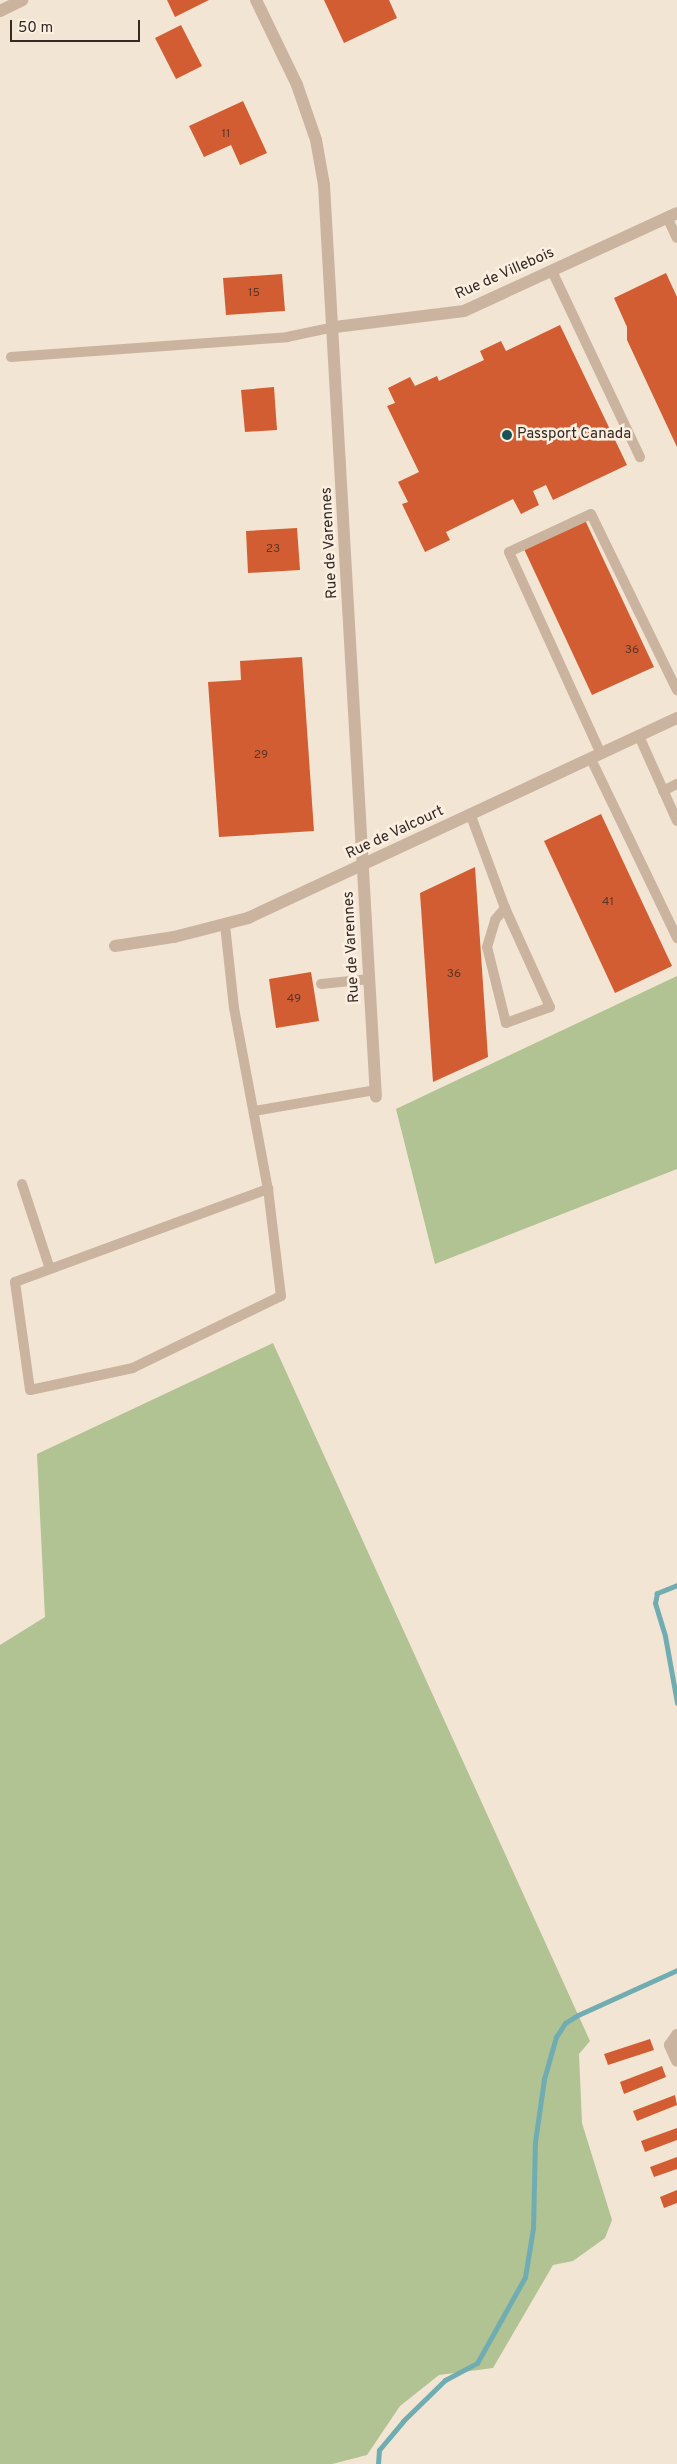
<!DOCTYPE html>
<html>
<head>
<meta charset="utf-8">
<style>
	body { margin:0 }
	#map { position:relative; width:677px; height:2464px; overflow:hidden; background:#f3e5d3; font-family:Overpass,sans-serif }
	div>[style] { position:absolute }
	.green>* { inset:0; background:#b1c293 }
	.stream>* { height:5px; margin:-2.5px; padding:0 2.5px; transform-origin:2.5px; border-radius:2.5px; background:#70adb2 }
	.building>* { inset:0; background:#d25d32 }
	.service>* { height:10px; margin:-5px; padding:0 5px; transform-origin:5px; border-radius:5px; background:#cbb49f }
	.minor>* { height:12px; margin:-6px; padding:0 6px; transform-origin:6px; border-radius:6px; background:#cbb49f }
	.tertiary>* { height:12px; margin:-6px; padding:0 6px; transform-origin:6px; border-radius:6px; background:#cbb49f }
	.dots>* { width:14px; height:14px; translate:-50% -50%; box-sizing:border-box; border:2px solid #faefe0; border-radius:50% }
	span { translate:-50% -50%; white-space:nowrap; text-align:center; line-height:1.15; -webkit-text-stroke:5px #faefe0; paint-order:stroke }
	.number-label { font-size:12px; color:#5c3627 }
	.number-label span { -webkit-text-stroke-width:0 }
	.street-label { font-size:15px; color:#342923 }
	.poi-label { font-size:15px; color:#342923 }
	.left { translate:0 -50%; text-align:left }
	.scale { position:absolute; left:10px; top:20px; width:130px; height:22px; box-sizing:border-box; border:2px solid #342923; border-top:0; padding-left:6px; font-size:15px; line-height:18px; white-space:nowrap; color:#342923; -webkit-text-stroke:4px #faefe0; paint-order:stroke }
</style>
</head>
<body>
<div id="map">
	<div class="green">
		<i style="clip-path:polygon(677px 976px,677px 1169px,435px 1264px,396px 1109px)"></i>
		<i style="clip-path:polygon(273px 1343px,590px 2041px,579px 2054px,582px 2123px,612px 2220px,605px 2238px,573px 2261px,553px 2265px,493px 2368px,439px 2375px,400px 2406px,367px 2455px,332px 2464px,0 2464px,0 1645px,45px 1617px,37px 1454px)"></i>
	</div>
	<div class="stream">
		<i style="left:677px;top:1585px;width:22px;rotate:158deg"></i>
		<i style="left:657px;top:1593px;width:10px;rotate:101deg"></i>
		<i style="left:655px;top:1603px;width:34px;rotate:73deg"></i>
		<i style="left:665px;top:1636px;width:68px;rotate:79.8deg"></i>
		<i style="left:378px;top:2464px;width:14px;rotate:-86deg"></i>
		<i style="left:379px;top:2450px;width:38px;rotate:-50deg"></i>
		<i style="left:403px;top:2421px;width:59px;rotate:-44.3deg"></i>
		<i style="left:445px;top:2380px;width:36px;rotate:-28deg"></i>
		<i style="left:477px;top:2363px;width:98px;rotate:-60.8deg"></i>
		<i style="left:525px;top:2277px;width:50px;rotate:-80.7deg"></i>
		<i style="left:533px;top:2228px;width:86px;rotate:-88.7deg"></i>
		<i style="left:535px;top:2142px;width:64px;rotate:-81.9deg"></i>
		<i style="left:544px;top:2079px;width:44px;rotate:-74.1deg"></i>
		<i style="left:556px;top:2037px;width:17px;rotate:-57deg"></i>
		<i style="left:565px;top:2023px;width:15px;rotate:-32deg"></i>
		<i style="left:578px;top:2015px;width:109px;rotate:-24.4deg"></i>
	</div>
	<div class="building">
		<i style="clip-path:polygon(167px 0,209px 0,175px 17px)"></i>
		<i style="clip-path:polygon(324px 0,389px 0,397px 18px,344px 43px)"></i>
		<i style="clip-path:polygon(181px 25px,202px 66px,176px 79px,155px 38px)"></i>
		<i style="clip-path:polygon(243px 101px,267px 153px,240px 165px,231px 145px,204px 157px,189px 126px)"></i>
		<i style="clip-path:polygon(666px 273px,677px 297px,677px 447px,627px 340px,627px 327px,614px 298px)"></i>
		<i style="clip-path:polygon(282px 274px,285px 311px,226px 315px,223px 278px)"></i>
		<i style="clip-path:polygon(560px 325px,627px 465px,553px 500px,546px 485px,533px 491px,539px 505px,521px 514px,513px 499px,446px 532px,450px 540px,425px 552px,402px 504px,408px 502px,398px 482px,419px 472px,387px 406px,395px 403px,388px 388px,410px 377px,415px 386px,437px 376px,439px 381px,484px 360px,480px 351px,501px 341px,506px 351px)"></i>
		<i style="clip-path:polygon(274px 387px,277px 430px,245px 432px,241px 390px)"></i>
		<i style="clip-path:polygon(585px 520px,654px 667px,592px 695px,524px 549px)"></i>
		<i style="clip-path:polygon(297px 528px,300px 570px,248px 573px,246px 531px)"></i>
		<i style="clip-path:polygon(302px 657px,314px 831px,219px 837px,208px 682px,241px 680px,240px 661px)"></i>
		<i style="clip-path:polygon(601px 814px,672px 966px,615px 993px,544px 841px)"></i>
		<i style="clip-path:polygon(475px 867px,488px 1057px,433px 1082px,420px 893px)"></i>
		<i style="clip-path:polygon(311px 972px,319px 1021px,276px 1028px,269px 979px)"></i>
		<i style="clip-path:polygon(650px 2039px,654px 2050px,608px 2065px,604px 2054px)"></i>
		<i style="clip-path:polygon(662px 2066px,666px 2077px,624px 2094px,620px 2082px)"></i>
		<i style="clip-path:polygon(675px 2095px,677px 2105px,637px 2121px,633px 2111px)"></i>
		<i style="clip-path:polygon(677px 2128px,677px 2140px,645px 2152px,641px 2141px)"></i>
		<i style="clip-path:polygon(677px 2157px,677px 2169px,654px 2177px,650px 2167px)"></i>
		<i style="clip-path:polygon(677px 2190px,677px 2203px,664px 2208px,660px 2197px)"></i>
	</div>
	<div class="service">
		<i style="left:667px;top:217px;width:23px;rotate:65deg"></i>
		<i style="left:552px;top:271px;width:206px;rotate:64.7deg"></i>
		<i style="left:11px;top:357px;width:277px;rotate:-4.1deg"></i>
		<i style="left:287px;top:337px;width:49px;rotate:-11.8deg"></i>
		<i style="left:639px;top:736px;width:93px;rotate:65.9deg"></i>
		<i style="left:601px;top:754px;width:222px;rotate:-114.5deg"></i>
		<i style="left:509px;top:552px;width:90px;rotate:-24.9deg"></i>
		<i style="left:591px;top:514px;width:196px;rotate:64deg"></i>
		<i style="left:591px;top:759px;width:199px;rotate:64.3deg"></i>
		<i style="left:663px;top:791px;width:16px;rotate:-27deg"></i>
		<i style="left:471px;top:816px;width:98px;rotate:69.7deg"></i>
		<i style="left:505px;top:908px;width:109px;rotate:65.6deg"></i>
		<i style="left:550px;top:1007px;width:47px;rotate:160deg"></i>
		<i style="left:506px;top:1023px;width:78px;rotate:-104deg"></i>
		<i style="left:487px;top:947px;width:28px;rotate:-73deg"></i>
		<i style="left:495px;top:920px;width:16px;rotate:-50deg"></i>
		<i style="left:225px;top:925px;width:83px;rotate:83.8deg"></i>
		<i style="left:234px;top:1008px;width:184px;rotate:79.4deg"></i>
		<i style="left:268px;top:1189px;width:108px;rotate:83.1deg"></i>
		<i style="left:281px;top:1296px;width:165px;rotate:154.1deg"></i>
		<i style="left:133px;top:1368px;width:105px;rotate:167.9deg"></i>
		<i style="left:30px;top:1390px;width:109px;rotate:-97.9deg"></i>
		<i style="left:15px;top:1282px;width:270px;rotate:-20.2deg"></i>
		<i style="left:321px;top:984px;width:49px;rotate:-5.8deg"></i>
		<i style="left:254px;top:1111px;width:124px;rotate:-9.8deg"></i>
		<i style="left:22px;top:1184px;width:89px;rotate:71.8deg"></i>
	</div>
	<div class="minor">
		<i style="left:256px;top:0;width:94px;rotate:64.2deg"></i>
		<i style="left:297px;top:85px;width:58px;rotate:70.9deg"></i>
		<i style="left:316px;top:140px;width:46px;rotate:79.9deg"></i>
		<i style="left:324px;top:185px;width:913px;rotate:86.74deg"></i>
		<i style="left:335px;top:327px;width:130px;rotate:-7.1deg"></i>
		<i style="left:464px;top:311px;width:234px;rotate:-24.7deg"></i>
		<i style="left:115px;top:946px;width:60px;rotate:-8.7deg"></i>
		<i style="left:174px;top:937px;width:76px;rotate:-14.4deg"></i>
		<i style="left:248px;top:918px;width:473px;rotate:-25deg"></i>
		<i style="left:677px;top:2035px;width:12px;rotate:125deg"></i>
		<i style="left:670px;top:2045px;width:17px;rotate:66deg"></i>
	</div>
	<div class="tertiary">
		<i style="left:0;top:11px;width:25px;rotate:-26deg"></i>
	</div>
	<div class="dots">
		<i style="left:507px;top:435px;background:#165258"></i>
	</div>
	<div class="number-label">
		<span style="left:226px;top:135px">11</span>
		<span style="left:254px;top:294px">15</span>
		<span style="left:273px;top:550px">23</span>
		<span style="left:632px;top:651px">36</span>
		<span style="left:261px;top:756px">29</span>
		<span style="left:608px;top:903px">41</span>
		<span style="left:454px;top:975px">36</span>
		<span style="left:294px;top:1000px">49</span>
	</div>
	<div class="street-label">
		<span style="left:505px;top:274px;rotate:-24deg">Rue de Villebois</span>
		<span style="left:330px;top:543px;rotate:-93deg">Rue de Varennes</span>
		<span style="left:395px;top:833px;rotate:-25deg">Rue de Valcourt</span>
		<span style="left:352px;top:947px;rotate:-93deg">Rue de Varennes</span>
	</div>
	<div class="poi-label">
		<span class="left" style="left:517px;top:435px">Passport Canada</span>
	</div>
	<div class="scale">50 m</div>
</div>
</body>
</html>
